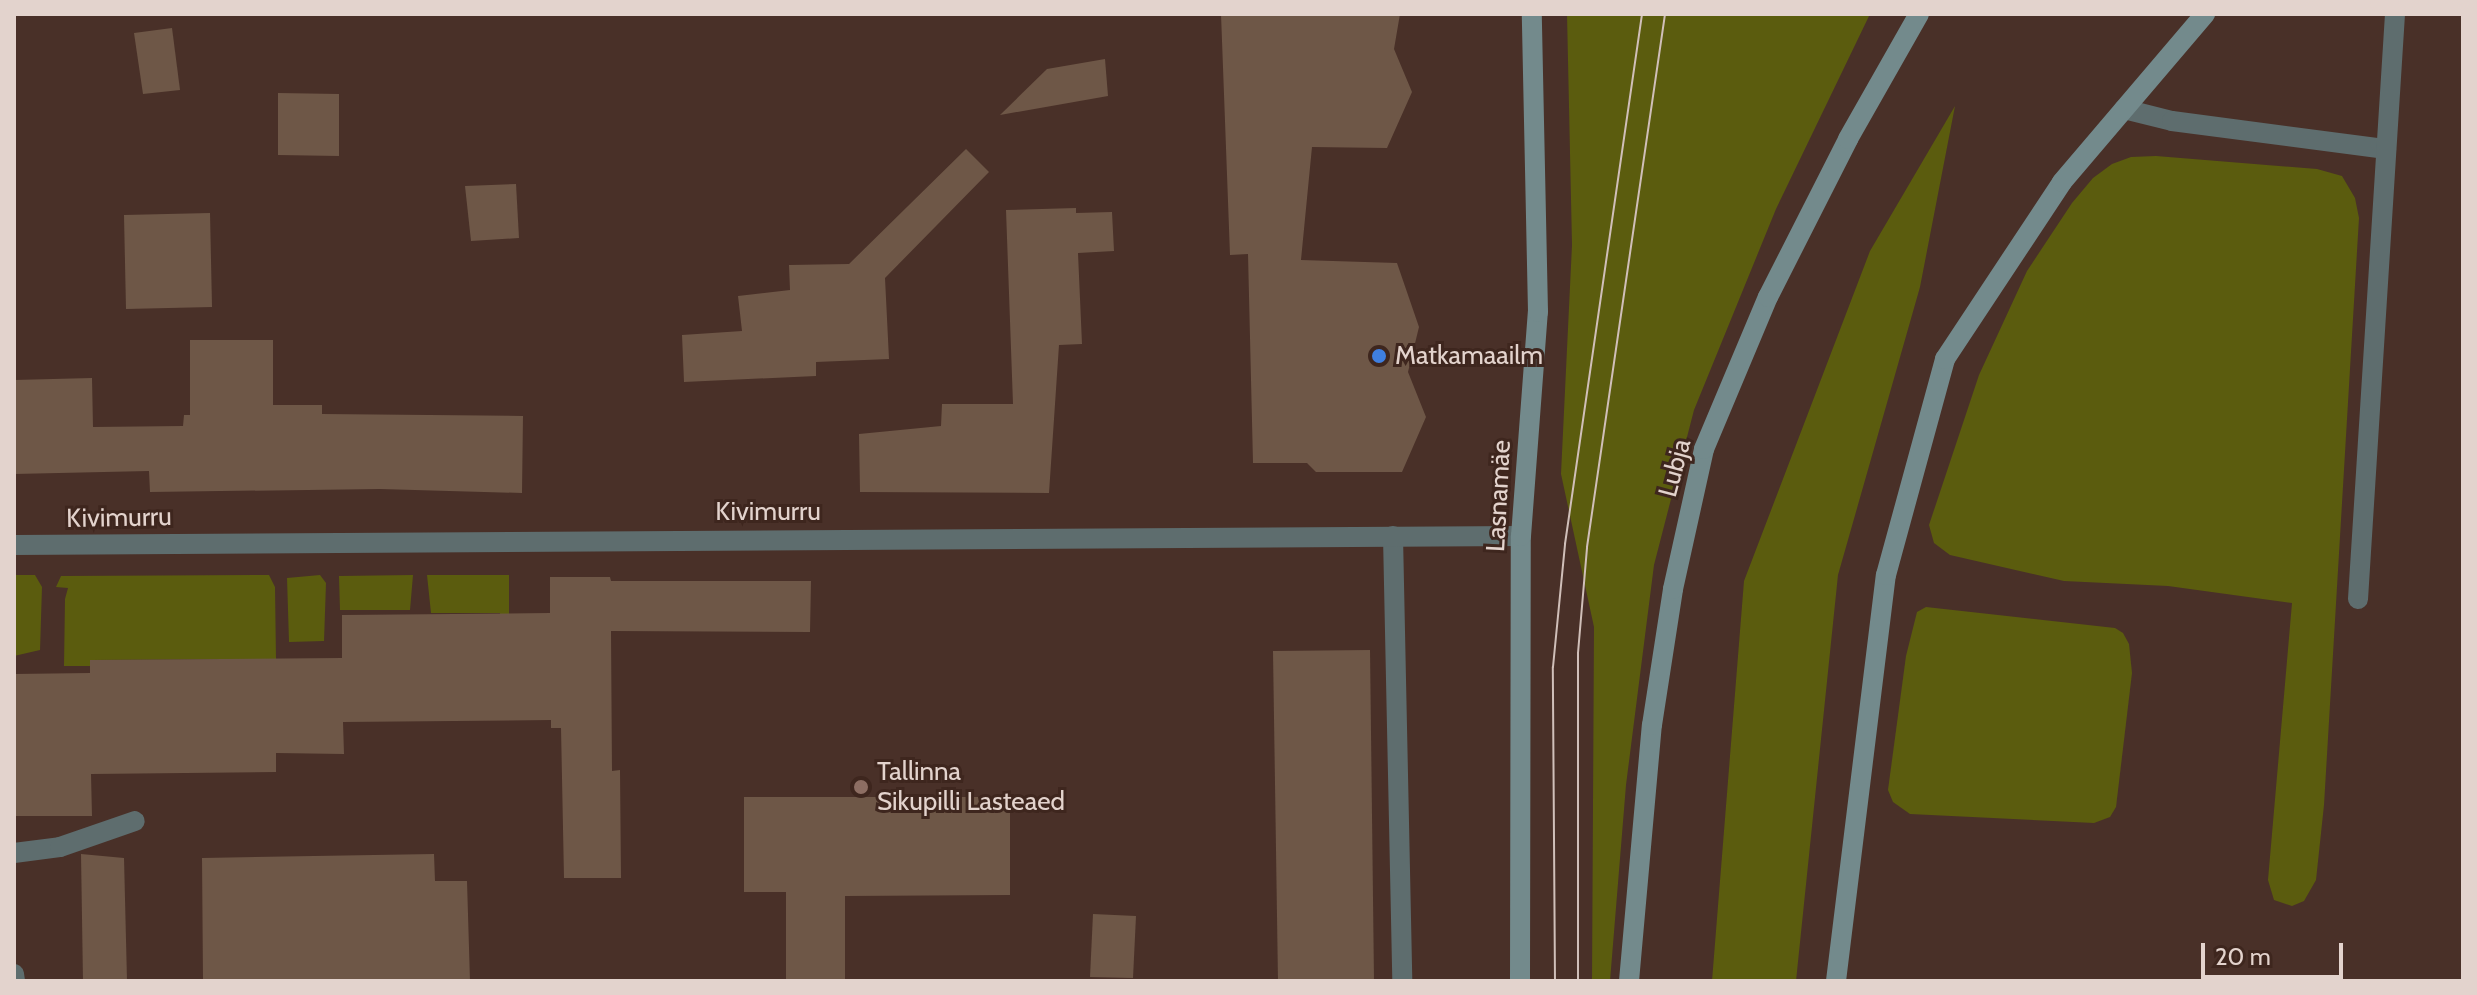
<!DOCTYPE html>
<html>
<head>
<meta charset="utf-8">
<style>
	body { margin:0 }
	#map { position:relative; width:2477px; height:995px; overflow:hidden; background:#493028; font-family:Cabin,sans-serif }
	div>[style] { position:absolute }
	.green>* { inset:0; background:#5b5c0e }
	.building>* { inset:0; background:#6e5747 }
	.lane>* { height:20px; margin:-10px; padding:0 10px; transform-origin:10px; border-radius:10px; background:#5e6d6e }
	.street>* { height:20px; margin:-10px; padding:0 10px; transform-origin:10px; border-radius:10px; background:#5e6d6e }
	.secondary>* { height:20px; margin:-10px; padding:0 10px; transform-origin:10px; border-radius:10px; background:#738a8c }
	.tram>* { height:2px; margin:-1px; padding:0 1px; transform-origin:1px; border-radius:1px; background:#d0bfb9 }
	.dots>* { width:22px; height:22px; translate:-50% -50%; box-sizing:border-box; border:4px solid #3e261e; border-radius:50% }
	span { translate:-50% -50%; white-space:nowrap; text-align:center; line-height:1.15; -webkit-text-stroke:6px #3e261e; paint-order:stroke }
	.poi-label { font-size:26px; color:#e3d3cd }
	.left { translate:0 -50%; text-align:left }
	.street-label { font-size:26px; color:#e3d3cd }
	.frame { position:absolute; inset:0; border:16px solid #e3d3cd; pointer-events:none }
	.scale { position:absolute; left:2201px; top:943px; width:142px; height:36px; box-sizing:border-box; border:4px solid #e3d3cd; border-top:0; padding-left:10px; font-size:24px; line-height:28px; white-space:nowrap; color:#e3d3cd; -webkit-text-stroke:6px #3e261e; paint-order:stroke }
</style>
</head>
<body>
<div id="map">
	<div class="green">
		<i style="clip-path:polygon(1567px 14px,1870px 14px,1776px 209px,1694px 410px,1654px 565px,1626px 785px,1610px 981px,1592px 981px,1594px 627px,1561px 474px,1572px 245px)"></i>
		<i style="clip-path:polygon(1955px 106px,1920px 287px,1838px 575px,1796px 981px,1712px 981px,1744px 581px,1870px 251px)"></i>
		<i style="clip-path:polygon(2156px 156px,2317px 169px,2342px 176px,2355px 198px,2359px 218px,2324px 805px,2316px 880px,2304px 901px,2292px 906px,2274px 900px,2268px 880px,2292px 603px,2168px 586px,2064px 581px,1950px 555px,1934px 543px,1929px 525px,1979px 375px,2027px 271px,2072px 203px,2093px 178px,2112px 164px,2131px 157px)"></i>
		<i style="clip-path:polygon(14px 575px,35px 575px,42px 587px,40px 650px,14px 656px)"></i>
		<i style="clip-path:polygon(269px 575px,275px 587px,276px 659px,90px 660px,90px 666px,64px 666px,65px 599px,68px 588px,56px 587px,61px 576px)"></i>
		<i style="clip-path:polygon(320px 575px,326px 583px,324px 641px,289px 642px,287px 578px)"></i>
		<i style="clip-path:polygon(413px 575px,410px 610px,340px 610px,339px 576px)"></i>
		<i style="clip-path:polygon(427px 575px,509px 575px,509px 618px,500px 619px,500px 613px,431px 613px)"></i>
		<i style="clip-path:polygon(1926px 607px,2115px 628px,2123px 633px,2129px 644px,2132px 673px,2116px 807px,2110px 817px,2094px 823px,1910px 814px,1893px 802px,1888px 790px,1906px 656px,1917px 612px)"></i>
	</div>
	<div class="building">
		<i style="clip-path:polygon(1221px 14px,1400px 14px,1394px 49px,1412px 92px,1387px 148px,1312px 147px,1301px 260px,1397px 263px,1419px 327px,1408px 372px,1426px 417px,1402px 472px,1316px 472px,1307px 463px,1253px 463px,1248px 254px,1230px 255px)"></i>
		<i style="clip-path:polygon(172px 28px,180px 90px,143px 94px,134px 33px)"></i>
		<i style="clip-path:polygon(1105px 59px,1108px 96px,1000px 115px,1047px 69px)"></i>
		<i style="clip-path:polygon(278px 93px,339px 94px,339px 156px,278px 155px)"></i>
		<i style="clip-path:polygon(966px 149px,989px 172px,885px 278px,889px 359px,816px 362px,816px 376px,684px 382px,682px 335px,742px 331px,738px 296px,790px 290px,789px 265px,849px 264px)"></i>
		<i style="clip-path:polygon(516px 184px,519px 238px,471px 241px,465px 186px)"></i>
		<i style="clip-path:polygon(1076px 208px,1076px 213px,1112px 212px,1114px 251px,1078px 253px,1082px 344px,1059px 345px,1049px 493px,860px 492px,859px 434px,941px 426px,942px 404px,1013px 404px,1006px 210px)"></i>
		<i style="clip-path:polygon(210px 213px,212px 307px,126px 309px,124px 215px)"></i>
		<i style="clip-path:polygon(190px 340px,273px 340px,273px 405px,322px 405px,322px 414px,523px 416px,522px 493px,380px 489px,150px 492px,149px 471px,14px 474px,14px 380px,92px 378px,93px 427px,183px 426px,184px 415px,190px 415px)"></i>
		<i style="clip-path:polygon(550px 577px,610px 577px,611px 581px,811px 581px,810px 632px,611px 631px,612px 771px,620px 770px,621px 878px,564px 878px,561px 728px,551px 728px,551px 720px,343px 722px,344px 754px,276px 753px,276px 772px,91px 774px,92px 816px,14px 816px,14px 674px,90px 673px,90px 660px,342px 658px,342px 615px,550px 613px)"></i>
		<i style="clip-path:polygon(1370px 650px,1374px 981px,1278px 981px,1273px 651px)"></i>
		<i style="clip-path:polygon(744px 797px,1010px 797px,1010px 895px,845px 896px,845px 981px,786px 981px,786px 892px,744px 892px)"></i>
		<i style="clip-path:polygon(81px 854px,124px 858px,127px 981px,83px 981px)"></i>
		<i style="clip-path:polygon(434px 854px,435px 881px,467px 881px,470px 981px,203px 981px,202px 858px)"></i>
		<i style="clip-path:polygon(1093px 914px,1136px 916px,1133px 978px,1090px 977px)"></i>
	</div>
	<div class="lane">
		<i style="left:2124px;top:109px;width:49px;rotate:14deg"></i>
		<i style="left:2172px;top:121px;width:216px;rotate:7.5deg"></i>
		<i style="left:2358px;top:599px;width:586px;rotate:-86.38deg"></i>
	</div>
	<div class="street">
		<i style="left:1393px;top:536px;width:445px;rotate:88.8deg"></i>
		<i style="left:14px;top:545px;width:1507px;rotate:-0.34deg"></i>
		<i style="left:14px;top:853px;width:46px;rotate:-7.4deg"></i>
		<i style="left:60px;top:847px;width:79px;rotate:-19.1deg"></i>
		<i style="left:14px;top:974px;width:7px;rotate:82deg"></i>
	</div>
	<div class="secondary">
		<i style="left:1520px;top:981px;width:445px;rotate:-89.9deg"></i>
		<i style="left:1521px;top:536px;width:225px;rotate:-85.7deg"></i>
		<i style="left:1538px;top:312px;width:298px;rotate:-91.2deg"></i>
		<i style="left:1629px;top:981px;width:257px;rotate:-84.9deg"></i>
		<i style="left:1652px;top:725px;width:138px;rotate:-81.2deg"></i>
		<i style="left:1673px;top:589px;width:143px;rotate:-77.5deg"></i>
		<i style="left:1704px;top:449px;width:165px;rotate:-67.2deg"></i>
		<i style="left:1768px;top:297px;width:177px;rotate:-63.1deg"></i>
		<i style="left:1848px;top:139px;width:144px;rotate:-60.4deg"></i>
		<i style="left:1836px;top:981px;width:409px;rotate:-83deg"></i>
		<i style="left:1886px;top:575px;width:224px;rotate:-74.7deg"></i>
		<i style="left:1945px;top:359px;width:212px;rotate:-56.5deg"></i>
		<i style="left:2062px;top:182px;width:221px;rotate:-49.6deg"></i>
	</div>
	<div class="tram">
		<i style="left:1555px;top:981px;width:314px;rotate:-90.4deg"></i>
		<i style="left:1553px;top:667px;width:124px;rotate:-84.4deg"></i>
		<i style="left:1565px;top:544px;width:536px;rotate:-81.73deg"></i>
		<i style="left:1578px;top:981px;width:328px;rotate:-90deg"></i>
		<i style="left:1578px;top:653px;width:106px;rotate:-85.1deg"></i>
		<i style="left:1587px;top:547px;width:539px;rotate:-81.67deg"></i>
	</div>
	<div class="dots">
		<i style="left:1379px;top:356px;background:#3f7fe0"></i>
		<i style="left:861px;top:787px;background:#8d6e63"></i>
	</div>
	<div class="poi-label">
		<span class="left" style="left:1395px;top:356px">Matkamaailm</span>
		<span class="left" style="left:877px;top:787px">Tallinna<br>Sikupilli Lasteaed</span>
	</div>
	<div class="street-label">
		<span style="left:1675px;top:468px;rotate:-75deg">Lubja</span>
		<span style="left:1499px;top:496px;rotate:-87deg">Lasnamäe</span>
		<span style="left:768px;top:512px">Kivimurru</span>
		<span style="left:119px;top:518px;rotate:-1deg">Kivimurru</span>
	</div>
	<div class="frame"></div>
	<div class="scale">20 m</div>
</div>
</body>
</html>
